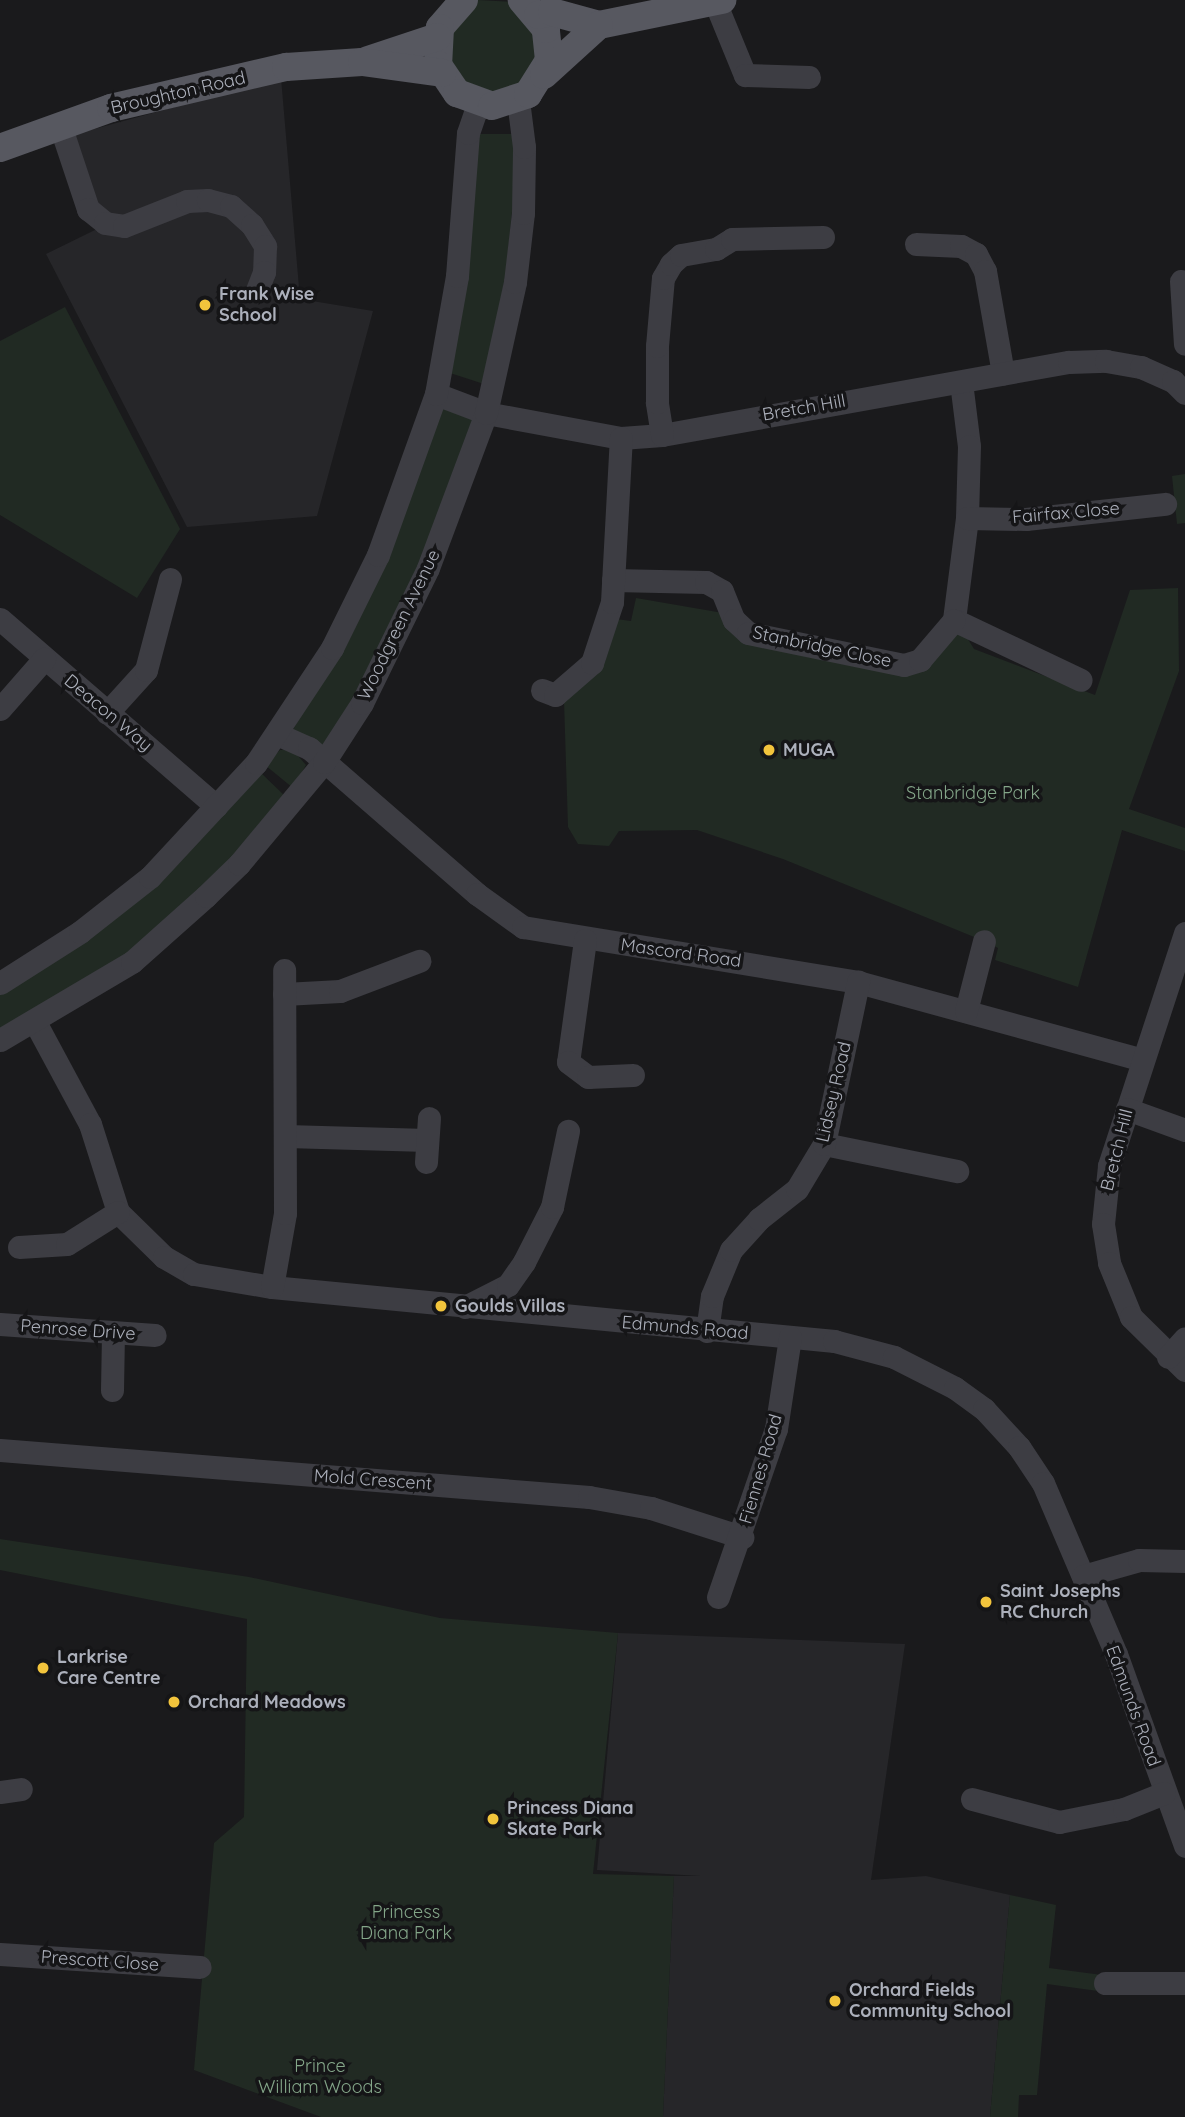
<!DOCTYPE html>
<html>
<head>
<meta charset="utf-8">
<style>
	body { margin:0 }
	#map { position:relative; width:1185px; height:2117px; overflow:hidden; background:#1a1a1c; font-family:Quicksand,sans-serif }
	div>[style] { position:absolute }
	.built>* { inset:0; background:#262629 }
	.green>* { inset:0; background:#212a23 }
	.minor>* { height:23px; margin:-11.5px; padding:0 11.5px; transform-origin:11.5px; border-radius:11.5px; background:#3d3d43 }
	.major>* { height:28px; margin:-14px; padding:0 14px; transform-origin:14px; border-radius:14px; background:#575860 }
	.dots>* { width:19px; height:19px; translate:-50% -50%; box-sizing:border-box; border:4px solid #151517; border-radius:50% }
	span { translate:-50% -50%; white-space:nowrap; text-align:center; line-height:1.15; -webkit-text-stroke:7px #151517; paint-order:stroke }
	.street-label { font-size:18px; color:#acb0bb }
	.poi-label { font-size:18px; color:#acb0bb; font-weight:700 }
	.left { translate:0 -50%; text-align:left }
	.park-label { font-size:18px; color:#84a689 }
</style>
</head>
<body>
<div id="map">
	<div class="built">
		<i style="clip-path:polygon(281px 78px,300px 299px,373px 311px,317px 516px,187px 527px,46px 254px,97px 229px,65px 146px,76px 134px)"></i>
		<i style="clip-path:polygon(618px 1633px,905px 1644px,871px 1880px,926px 1876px,1010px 1895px,990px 2117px,663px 2117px,674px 1876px,701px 1876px,597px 1870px)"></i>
	</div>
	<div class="green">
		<i style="clip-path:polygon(478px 0,515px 2px,540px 26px,537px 75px,493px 98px,451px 75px,447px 29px,468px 4px)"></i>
		<i style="clip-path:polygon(477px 134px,514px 134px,514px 192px,505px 281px,484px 384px,450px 373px)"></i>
		<i style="clip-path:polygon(65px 307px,180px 529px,137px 598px,0 515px,0 341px)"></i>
		<i style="clip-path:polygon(440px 404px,475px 417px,428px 556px,324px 751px,292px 731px,350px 630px)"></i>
		<i style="clip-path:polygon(1185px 474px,1185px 523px,1177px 524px,1172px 476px)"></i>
		<i style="clip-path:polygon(1178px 588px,1179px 671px,1129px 809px,1185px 828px,1185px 851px,1122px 830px,1078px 987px,995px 960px,998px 948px,984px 941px,783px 859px,697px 830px,619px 831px,609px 846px,578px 844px,568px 827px,564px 701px,616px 619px,631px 621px,636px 598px,723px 613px,904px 671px,955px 633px,966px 636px,974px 649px,1095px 695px,1130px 590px)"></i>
		<i style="clip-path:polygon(292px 749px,306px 765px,293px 788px,265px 765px,280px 750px)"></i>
		<i style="clip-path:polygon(259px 771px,287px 798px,237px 855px,126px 956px,0 1036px,0 993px)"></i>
		<i style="clip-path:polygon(0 1539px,249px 1577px,440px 1618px,618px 1633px,593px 1874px,674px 1876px,663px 2117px,321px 2117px,194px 2070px,214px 1843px,244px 1817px,247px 1619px,0 1570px)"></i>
		<i style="clip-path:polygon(1010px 1895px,1056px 1905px,1049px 1968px,1102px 1975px,1098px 1991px,1047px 1984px,1037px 2095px,1019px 2095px,1018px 2117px,990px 2117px)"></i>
	</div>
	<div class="minor">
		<i style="left:715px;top:2px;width:79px;rotate:67.7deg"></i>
		<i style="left:745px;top:75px;width:64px;rotate:1.8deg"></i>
		<i style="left:60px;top:125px;width:89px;rotate:71.6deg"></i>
		<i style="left:88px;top:209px;width:22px;rotate:39deg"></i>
		<i style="left:105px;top:223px;width:19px;rotate:9deg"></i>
		<i style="left:124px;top:226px;width:68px;rotate:-21.6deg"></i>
		<i style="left:187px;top:201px;width:21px;rotate:-3deg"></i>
		<i style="left:208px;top:200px;width:24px;rotate:15deg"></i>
		<i style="left:231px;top:206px;width:28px;rotate:42deg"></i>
		<i style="left:252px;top:225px;width:25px;rotate:58deg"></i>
		<i style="left:265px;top:246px;width:26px;rotate:92deg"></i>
		<i style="left:264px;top:272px;width:19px;rotate:111deg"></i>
		<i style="left:916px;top:244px;width:45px;rotate:2.5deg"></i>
		<i style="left:961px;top:246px;width:17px;rotate:28deg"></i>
		<i style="left:976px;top:254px;width:19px;rotate:62deg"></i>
		<i style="left:985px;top:271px;width:104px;rotate:80deg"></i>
		<i style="left:1181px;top:281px;width:63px;rotate:86.4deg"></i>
		<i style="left:961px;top:382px;width:64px;rotate:82.9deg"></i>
		<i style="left:969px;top:446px;width:72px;rotate:91.6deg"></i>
		<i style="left:967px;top:518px;width:103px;rotate:97.3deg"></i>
		<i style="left:954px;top:620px;width:140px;rotate:25.3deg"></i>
		<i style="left:436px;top:394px;width:53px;rotate:20.8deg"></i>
		<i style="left:486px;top:413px;width:137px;rotate:10.5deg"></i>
		<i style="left:621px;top:438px;width:41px;rotate:-4.2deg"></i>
		<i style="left:662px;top:435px;width:413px;rotate:-10.2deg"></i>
		<i style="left:1069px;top:362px;width:37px;rotate:-2deg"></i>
		<i style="left:1106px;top:361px;width:36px;rotate:10deg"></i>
		<i style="left:1141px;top:367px;width:35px;rotate:24deg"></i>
		<i style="left:1173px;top:381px;width:17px;rotate:45deg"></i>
		<i style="left:662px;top:435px;width:33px;rotate:-99deg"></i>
		<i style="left:657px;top:402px;width:56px;rotate:-90deg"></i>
		<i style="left:657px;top:346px;width:68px;rotate:-85deg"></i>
		<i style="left:663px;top:278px;width:16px;rotate:-60deg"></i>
		<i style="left:671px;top:264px;width:13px;rotate:-42deg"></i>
		<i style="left:681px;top:255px;width:36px;rotate:-10deg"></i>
		<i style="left:716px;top:249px;width:19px;rotate:-32deg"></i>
		<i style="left:732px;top:239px;width:91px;rotate:-1.3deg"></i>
		<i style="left:967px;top:518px;width:59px;rotate:1deg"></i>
		<i style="left:1026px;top:519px;width:140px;rotate:-6.2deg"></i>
		<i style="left:613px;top:580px;width:93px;rotate:1.2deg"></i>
		<i style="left:706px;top:582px;width:18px;rotate:29deg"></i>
		<i style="left:722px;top:591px;width:31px;rotate:68deg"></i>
		<i style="left:734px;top:620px;width:19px;rotate:43deg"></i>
		<i style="left:748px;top:633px;width:159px;rotate:11.6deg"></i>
		<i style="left:904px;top:665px;width:17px;rotate:-17deg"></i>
		<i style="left:920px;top:660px;width:52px;rotate:-49.6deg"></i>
		<i style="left:0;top:619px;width:286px;rotate:40.9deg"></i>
		<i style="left:542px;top:690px;width:14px;rotate:21deg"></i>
		<i style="left:555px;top:695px;width:49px;rotate:-40.9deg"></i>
		<i style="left:592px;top:663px;width:64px;rotate:-71.8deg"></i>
		<i style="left:612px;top:602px;width:164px;rotate:-86.9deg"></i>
		<i style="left:0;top:709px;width:67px;rotate:-48.7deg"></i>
		<i style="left:107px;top:713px;width:58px;rotate:-47.8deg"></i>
		<i style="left:146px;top:670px;width:94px;rotate:-75.2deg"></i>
		<i style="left:277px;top:734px;width:35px;rotate:24deg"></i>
		<i style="left:309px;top:748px;width:223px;rotate:41deg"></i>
		<i style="left:477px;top:894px;width:57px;rotate:35.7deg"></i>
		<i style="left:523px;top:927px;width:339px;rotate:9.3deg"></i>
		<i style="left:858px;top:982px;width:295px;rotate:15.3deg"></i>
		<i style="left:1185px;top:933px;width:245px;rotate:108.1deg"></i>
		<i style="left:1109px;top:1166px;width:58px;rotate:95.9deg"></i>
		<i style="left:1103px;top:1224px;width:39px;rotate:81deg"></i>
		<i style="left:1109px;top:1263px;width:58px;rotate:67.8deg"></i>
		<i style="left:1131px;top:1317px;width:76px;rotate:44.5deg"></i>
		<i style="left:585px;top:940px;width:123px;rotate:97.9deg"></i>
		<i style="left:568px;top:1062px;width:25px;rotate:37deg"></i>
		<i style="left:588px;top:1077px;width:45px;rotate:-2.5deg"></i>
		<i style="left:0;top:983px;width:95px;rotate:-32.5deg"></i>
		<i style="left:80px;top:932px;width:89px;rotate:-38.2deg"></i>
		<i style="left:150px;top:877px;width:156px;rotate:-47.1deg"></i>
		<i style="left:256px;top:763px;width:138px;rotate:-56.5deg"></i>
		<i style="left:332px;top:648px;width:104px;rotate:-63.7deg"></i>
		<i style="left:378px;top:555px;width:171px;rotate:-70.2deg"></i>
		<i style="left:436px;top:394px;width:120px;rotate:-79.9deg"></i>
		<i style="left:457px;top:276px;width:143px;rotate:-85.6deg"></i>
		<i style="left:468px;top:133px;width:31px;rotate:-71deg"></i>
		<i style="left:284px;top:994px;width:56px;rotate:-3.1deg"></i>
		<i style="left:340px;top:991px;width:85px;rotate:-20.8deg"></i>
		<i style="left:966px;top:1011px;width:72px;rotate:-75.6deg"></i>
		<i style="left:35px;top:1022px;width:116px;rotate:61.7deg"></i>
		<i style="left:90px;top:1124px;width:92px;rotate:72.3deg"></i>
		<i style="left:118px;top:1212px;width:64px;rotate:44.4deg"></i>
		<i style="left:164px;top:1257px;width:34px;rotate:30deg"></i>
		<i style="left:194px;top:1274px;width:79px;rotate:9.5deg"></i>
		<i style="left:272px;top:1287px;width:565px;rotate:5.49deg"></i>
		<i style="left:834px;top:1341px;width:62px;rotate:14.9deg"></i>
		<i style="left:894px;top:1357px;width:68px;rotate:26.9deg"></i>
		<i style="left:955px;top:1388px;width:36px;rotate:36deg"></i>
		<i style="left:984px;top:1409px;width:52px;rotate:47.4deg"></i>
		<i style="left:1019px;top:1447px;width:43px;rotate:56.3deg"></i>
		<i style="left:1043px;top:1483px;width:186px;rotate:66.9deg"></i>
		<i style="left:1116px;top:1654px;width:204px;rotate:70.2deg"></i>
		<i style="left:0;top:1040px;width:153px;rotate:-30.6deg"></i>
		<i style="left:132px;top:962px;width:99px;rotate:-41.7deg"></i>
		<i style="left:206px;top:896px;width:46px;rotate:-44.1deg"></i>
		<i style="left:239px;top:864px;width:133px;rotate:-50.2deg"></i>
		<i style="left:324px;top:762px;width:70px;rotate:-57.2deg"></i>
		<i style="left:362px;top:703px;width:150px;rotate:-63.9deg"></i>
		<i style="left:428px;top:568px;width:165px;rotate:-69.5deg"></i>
		<i style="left:486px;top:413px;width:134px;rotate:-77.5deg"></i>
		<i style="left:515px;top:282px;width:69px;rotate:-83.4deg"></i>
		<i style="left:523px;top:213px;width:66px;rotate:-89.1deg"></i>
		<i style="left:524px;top:147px;width:47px;rotate:-97.3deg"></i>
		<i style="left:1127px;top:1109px;width:62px;rotate:19.9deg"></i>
		<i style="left:286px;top:1136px;width:141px;rotate:1.6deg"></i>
		<i style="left:824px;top:1144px;width:136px;rotate:11.5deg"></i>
		<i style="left:426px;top:1162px;width:44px;rotate:-86.1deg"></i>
		<i style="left:19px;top:1247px;width:48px;rotate:-3.6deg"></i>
		<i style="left:67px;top:1244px;width:60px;rotate:-32.1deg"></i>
		<i style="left:272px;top:1287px;width:75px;rotate:-80deg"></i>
		<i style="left:285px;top:1213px;width:243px;rotate:-90.2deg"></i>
		<i style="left:465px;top:1307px;width:48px;rotate:-27.1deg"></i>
		<i style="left:508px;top:1285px;width:28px;rotate:-55deg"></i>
		<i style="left:524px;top:1262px;width:62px;rotate:-63deg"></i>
		<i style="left:552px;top:1207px;width:78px;rotate:-78.1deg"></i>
		<i style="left:0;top:1324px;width:155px;rotate:4.1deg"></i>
		<i style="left:707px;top:1331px;width:35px;rotate:-82deg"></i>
		<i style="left:712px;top:1296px;width:50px;rotate:-67.6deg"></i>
		<i style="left:731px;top:1250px;width:42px;rotate:-47.9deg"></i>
		<i style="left:759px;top:1219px;width:48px;rotate:-38.3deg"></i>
		<i style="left:797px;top:1189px;width:52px;rotate:-59deg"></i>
		<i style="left:824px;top:1144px;width:166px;rotate:-78.1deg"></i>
		<i style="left:1168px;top:1357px;width:25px;rotate:-48deg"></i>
		<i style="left:112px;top:1390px;width:58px;rotate:-89deg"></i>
		<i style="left:0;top:1450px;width:591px;rotate:4.56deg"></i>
		<i style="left:589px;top:1497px;width:63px;rotate:10.1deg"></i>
		<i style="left:651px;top:1508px;width:96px;rotate:17.7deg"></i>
		<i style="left:1083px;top:1576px;width:58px;rotate:-15.9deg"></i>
		<i style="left:1139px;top:1560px;width:46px;rotate:1.2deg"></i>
		<i style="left:718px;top:1597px;width:178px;rotate:-71deg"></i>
		<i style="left:776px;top:1429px;width:93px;rotate:-81.3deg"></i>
		<i style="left:0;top:1792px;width:21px;rotate:-8deg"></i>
		<i style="left:972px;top:1799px;width:90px;rotate:14.8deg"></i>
		<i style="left:1059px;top:1822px;width:66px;rotate:-11.3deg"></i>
		<i style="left:1124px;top:1809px;width:43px;rotate:-21.8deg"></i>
		<i style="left:0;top:1954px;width:200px;rotate:3.7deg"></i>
		<i style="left:1105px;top:1983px;width:80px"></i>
	</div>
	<div class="major">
		<i style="left:464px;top:0;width:37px;rotate:131deg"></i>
		<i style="left:440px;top:28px;width:37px;rotate:93deg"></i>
		<i style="left:438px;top:65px;width:34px;rotate:56deg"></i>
		<i style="left:457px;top:93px;width:37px;rotate:20deg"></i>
		<i style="left:492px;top:106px;width:38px;rotate:-18deg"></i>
		<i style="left:528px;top:94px;width:40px;rotate:-58deg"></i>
		<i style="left:549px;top:60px;width:31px;rotate:-96deg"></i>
		<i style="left:546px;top:29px;width:38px;rotate:-130deg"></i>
		<i style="left:538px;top:15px;width:14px;rotate:-12deg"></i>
		<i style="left:552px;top:12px;width:49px;rotate:15.5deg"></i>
		<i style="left:599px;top:25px;width:126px;rotate:-11.5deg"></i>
		<i style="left:368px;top:60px;width:73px;rotate:-18.4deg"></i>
		<i style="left:544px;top:75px;width:74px;rotate:-42.3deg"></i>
		<i style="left:0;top:148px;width:118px;rotate:-19.8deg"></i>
		<i style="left:111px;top:108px;width:180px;rotate:-13.2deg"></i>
		<i style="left:286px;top:67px;width:76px;rotate:-3.8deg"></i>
		<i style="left:362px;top:62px;width:81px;rotate:7.8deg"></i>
	</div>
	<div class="dots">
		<i style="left:205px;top:305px;background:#f2c43c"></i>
		<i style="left:769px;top:750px;background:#f2c43c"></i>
		<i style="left:441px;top:1306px;background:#f2c43c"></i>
		<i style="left:986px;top:1602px;background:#f2c43c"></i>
		<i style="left:43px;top:1668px;background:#f2c43c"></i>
		<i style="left:174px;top:1702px;background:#f2c43c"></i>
		<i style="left:493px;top:1819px;background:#f2c43c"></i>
		<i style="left:835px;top:2001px;background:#f2c43c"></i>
	</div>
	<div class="street-label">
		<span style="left:178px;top:93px;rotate:-13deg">Broughton Road</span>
		<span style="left:804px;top:408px;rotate:-10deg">Bretch Hill</span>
		<span style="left:1066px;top:513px;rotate:-5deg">Fairfax Close</span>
		<span style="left:399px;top:625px;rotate:-64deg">Woodgreen Avenue</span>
		<span style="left:822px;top:647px;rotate:12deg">Stanbridge Close</span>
		<span style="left:108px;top:713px;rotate:40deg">Deacon Way</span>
		<span style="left:681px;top:953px;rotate:8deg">Mascord Road</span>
		<span style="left:834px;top:1092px;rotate:-77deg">Lidsey Road</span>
		<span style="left:1117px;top:1150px;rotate:-76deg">Bretch Hill</span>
		<span style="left:685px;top:1328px;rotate:5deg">Edmunds Road</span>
		<span style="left:78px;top:1330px;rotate:4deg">Penrose Drive</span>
		<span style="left:761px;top:1469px;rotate:-74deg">Fiennes Road</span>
		<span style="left:373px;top:1480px;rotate:4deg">Mold Crescent</span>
		<span style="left:1133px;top:1706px;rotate:70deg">Edmunds Road</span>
		<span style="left:100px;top:1961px;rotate:4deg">Prescott Close</span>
	</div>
	<div class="poi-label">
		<span class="left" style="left:219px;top:305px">Frank Wise<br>School</span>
		<span class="left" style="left:783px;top:750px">MUGA</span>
		<span class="left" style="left:455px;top:1306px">Goulds Villas</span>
		<span class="left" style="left:1000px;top:1602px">Saint Josephs<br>RC Church</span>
		<span class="left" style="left:57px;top:1668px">Larkrise<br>Care Centre</span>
		<span class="left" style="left:188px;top:1702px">Orchard Meadows</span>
		<span class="left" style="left:507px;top:1819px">Princess Diana<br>Skate Park</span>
		<span class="left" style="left:849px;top:2001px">Orchard Fields<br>Community School</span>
	</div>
	<div class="park-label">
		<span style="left:973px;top:793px">Stanbridge Park</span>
		<span style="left:406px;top:1923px">Princess<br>Diana Park</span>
		<span style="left:320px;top:2077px">Prince<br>William Woods</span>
	</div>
</div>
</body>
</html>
